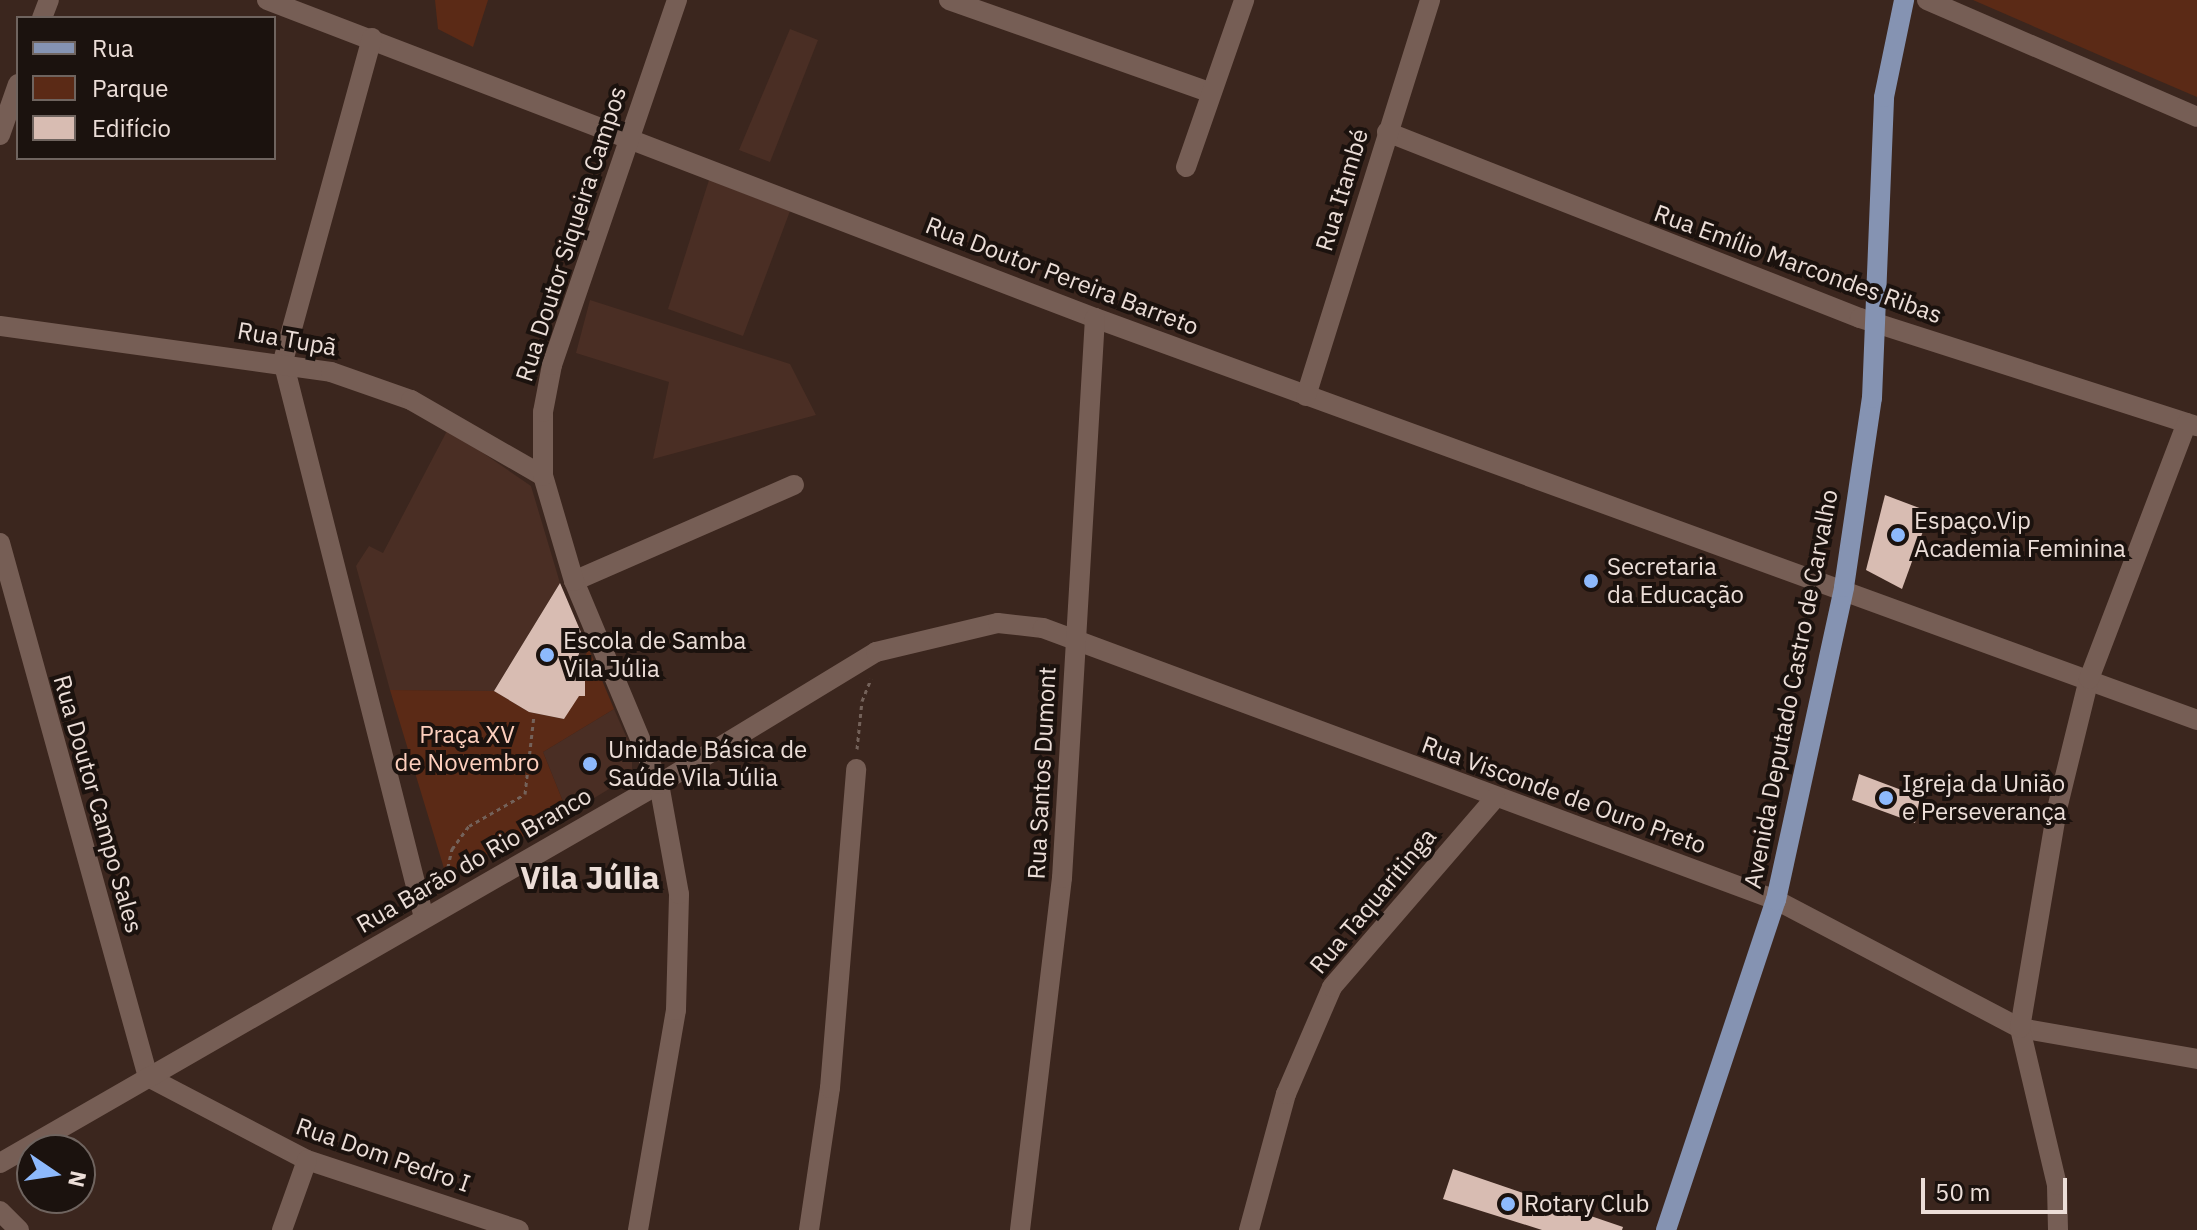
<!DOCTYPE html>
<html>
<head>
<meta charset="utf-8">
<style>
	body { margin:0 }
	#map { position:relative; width:2197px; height:1230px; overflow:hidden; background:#3b261e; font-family:"IBM Plex Sans",sans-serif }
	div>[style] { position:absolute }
	.built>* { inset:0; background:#4a2e24 }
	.green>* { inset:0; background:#5b2a16 }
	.building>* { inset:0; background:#d8bcb2 }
	.path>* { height:3px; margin-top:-1.5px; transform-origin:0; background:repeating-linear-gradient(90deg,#74625a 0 4px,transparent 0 8px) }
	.minor>* { height:20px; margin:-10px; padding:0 10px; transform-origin:10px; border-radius:10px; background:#765e55 }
	.major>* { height:20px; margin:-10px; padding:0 10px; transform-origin:10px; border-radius:10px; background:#8593b2 }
	.dots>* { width:22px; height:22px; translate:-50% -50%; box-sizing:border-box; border:4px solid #1b120e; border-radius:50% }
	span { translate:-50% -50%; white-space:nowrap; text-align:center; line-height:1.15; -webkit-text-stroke:8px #1b120e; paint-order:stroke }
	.street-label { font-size:24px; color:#ecded8 }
	.poi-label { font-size:24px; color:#ecded8 }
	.left { translate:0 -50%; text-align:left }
	.park-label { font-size:24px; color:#fdcfbd }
	.district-label { font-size:32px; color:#ecded8; font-weight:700 }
	.legend { position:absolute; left:16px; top:16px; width:260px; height:144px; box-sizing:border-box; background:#1b120e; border:2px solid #6f645f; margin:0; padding:10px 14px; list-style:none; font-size:24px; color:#ecded8 }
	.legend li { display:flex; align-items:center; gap:16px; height:40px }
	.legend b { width:40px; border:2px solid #6f645f }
	.north { position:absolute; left:16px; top:1134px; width:80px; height:80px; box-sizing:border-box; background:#1b120e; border:2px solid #6f645f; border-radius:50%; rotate:103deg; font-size:22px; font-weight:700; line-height:32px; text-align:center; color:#ecded8 }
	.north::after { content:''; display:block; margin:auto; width:28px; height:36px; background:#8db9fc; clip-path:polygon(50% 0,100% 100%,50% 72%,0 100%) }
	.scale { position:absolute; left:1921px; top:1178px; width:146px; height:36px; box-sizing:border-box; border:4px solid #ecded8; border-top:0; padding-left:10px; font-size:24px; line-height:28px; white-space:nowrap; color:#ecded8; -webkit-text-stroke:6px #1b120e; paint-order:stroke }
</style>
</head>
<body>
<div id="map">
	<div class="built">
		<i style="clip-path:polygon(790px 29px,818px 40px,770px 162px,739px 150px)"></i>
		<i style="clip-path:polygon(709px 180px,790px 211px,743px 336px,668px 309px)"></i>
		<i style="clip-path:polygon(590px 300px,790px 364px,816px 415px,653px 459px,669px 382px,576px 353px)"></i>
		<i style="clip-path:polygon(448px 429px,531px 486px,560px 583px,494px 691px,390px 690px,356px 566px,369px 546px,383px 553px)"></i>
		<i style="clip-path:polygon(614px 709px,632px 750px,632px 775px,568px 814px,543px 752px)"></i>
	</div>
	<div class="green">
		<i style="clip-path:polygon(435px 0,488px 0,473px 47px,438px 29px)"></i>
		<i style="clip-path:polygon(1973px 0,2197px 0,2197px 97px,2106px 58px)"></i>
		<i style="clip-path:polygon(589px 649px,614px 709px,543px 752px,568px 814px,446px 875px,390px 690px,494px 691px,529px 712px,564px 719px,574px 695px,585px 696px,574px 674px)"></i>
	</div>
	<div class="building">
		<i style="clip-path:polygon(1885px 495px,1930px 512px,1902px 589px,1866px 570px)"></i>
		<i style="clip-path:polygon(560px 583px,583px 637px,574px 674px,585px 677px,585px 696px,579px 696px,564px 719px,529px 712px,494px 691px)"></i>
		<i style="clip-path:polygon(1859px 774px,1920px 797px,1915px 823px,1852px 800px)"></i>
		<i style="clip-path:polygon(1453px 1169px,1623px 1227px,1622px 1230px,1542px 1230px,1443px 1199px)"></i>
	</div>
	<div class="path">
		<i style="left:574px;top:674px;width:20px;rotate:-60deg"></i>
		<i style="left:857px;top:749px;width:48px;rotate:-84.1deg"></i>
		<i style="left:862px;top:701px;width:24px;rotate:-68deg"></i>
		<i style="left:446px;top:875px;width:27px;rotate:-77deg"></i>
		<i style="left:452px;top:849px;width:29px;rotate:-54deg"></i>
		<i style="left:469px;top:826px;width:64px;rotate:-29.7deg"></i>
		<i style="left:525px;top:794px;width:80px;rotate:-83.5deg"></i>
	</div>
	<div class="minor">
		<i style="left:267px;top:0;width:887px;rotate:21.01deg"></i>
		<i style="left:1095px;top:318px;width:1173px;rotate:20.04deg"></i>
		<i style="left:949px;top:0;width:278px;rotate:19.5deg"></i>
		<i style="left:1927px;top:0;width:294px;rotate:23.4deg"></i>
		<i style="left:42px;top:18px;width:19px;rotate:-69deg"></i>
		<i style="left:372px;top:38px;width:335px;rotate:105.4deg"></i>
		<i style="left:283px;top:361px;width:575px;rotate:75.79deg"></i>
		<i style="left:1387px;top:132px;width:508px;rotate:21.47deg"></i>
		<i style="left:1860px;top:318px;width:354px;rotate:17.8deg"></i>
		<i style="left:0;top:135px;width:54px;rotate:-70.6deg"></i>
		<i style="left:1186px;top:167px;width:177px;rotate:-70.8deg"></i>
		<i style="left:0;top:326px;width:334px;rotate:7.9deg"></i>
		<i style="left:331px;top:372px;width:85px;rotate:19.3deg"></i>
		<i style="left:411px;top:400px;width:152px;rotate:29.9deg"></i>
		<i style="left:1306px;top:396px;width:415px;rotate:-72.6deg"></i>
		<i style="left:0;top:543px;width:554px;rotate:74.51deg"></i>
		<i style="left:148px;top:1077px;width:179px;rotate:27.6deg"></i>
		<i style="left:307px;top:1160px;width:223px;rotate:18.3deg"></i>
		<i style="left:574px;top:581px;width:240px;rotate:-23.6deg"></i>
		<i style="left:0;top:1163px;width:760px;rotate:-29.9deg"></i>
		<i style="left:659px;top:784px;width:254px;rotate:-31.3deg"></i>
		<i style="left:876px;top:652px;width:125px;rotate:-13.4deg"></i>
		<i style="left:998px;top:623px;width:45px;rotate:6.3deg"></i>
		<i style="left:1043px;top:628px;width:782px;rotate:20.36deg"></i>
		<i style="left:1776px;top:900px;width:276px;rotate:27.7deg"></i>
		<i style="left:2020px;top:1028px;width:180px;rotate:9.9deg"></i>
		<i style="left:0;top:1211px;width:27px;rotate:45deg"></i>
		<i style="left:282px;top:1230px;width:74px;rotate:-70.3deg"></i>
		<i style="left:638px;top:1230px;width:223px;rotate:-80.2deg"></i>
		<i style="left:676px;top:1010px;width:116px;rotate:-88.5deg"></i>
		<i style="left:679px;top:894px;width:112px;rotate:-100.3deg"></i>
		<i style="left:659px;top:784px;width:220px;rotate:-112.7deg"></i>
		<i style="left:574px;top:581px;width:109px;rotate:-106.4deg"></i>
		<i style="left:543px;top:476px;width:64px;rotate:-90deg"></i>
		<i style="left:543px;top:412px;width:48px;rotate:-79.2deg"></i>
		<i style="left:552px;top:365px;width:386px;rotate:-71.1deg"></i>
		<i style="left:809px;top:1230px;width:144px;rotate:-81.6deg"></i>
		<i style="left:830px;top:1088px;width:320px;rotate:-85.3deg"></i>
		<i style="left:1020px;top:1230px;width:354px;rotate:-83.2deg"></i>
		<i style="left:1062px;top:878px;width:561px;rotate:-86.63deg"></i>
		<i style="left:1249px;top:1230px;width:141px;rotate:-74.8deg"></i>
		<i style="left:1286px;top:1094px;width:116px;rotate:-66.7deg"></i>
		<i style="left:1332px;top:987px;width:250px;rotate:-49.2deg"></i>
		<i style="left:2058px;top:1230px;width:45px;rotate:-91.3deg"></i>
		<i style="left:2057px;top:1185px;width:161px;rotate:-103.3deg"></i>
		<i style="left:2020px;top:1028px;width:222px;rotate:-80.4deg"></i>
		<i style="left:2057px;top:809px;width:134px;rotate:-76.2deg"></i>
		<i style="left:2089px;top:679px;width:274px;rotate:-69.1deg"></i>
	</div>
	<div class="major">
		<i style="left:1666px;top:1230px;width:348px;rotate:-71.6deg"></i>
		<i style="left:1776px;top:900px;width:320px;rotate:-77.7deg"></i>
		<i style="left:1844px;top:587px;width:191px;rotate:-81.6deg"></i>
		<i style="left:1872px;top:398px;width:301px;rotate:-87.7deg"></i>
		<i style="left:1884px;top:97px;width:99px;rotate:-78.3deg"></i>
	</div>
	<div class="dots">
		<i style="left:1898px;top:535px;background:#8db9fc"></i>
		<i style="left:1591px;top:581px;background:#8db9fc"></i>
		<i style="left:547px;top:655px;background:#8db9fc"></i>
		<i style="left:590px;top:764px;background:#8db9fc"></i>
		<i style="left:1886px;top:798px;background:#8db9fc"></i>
		<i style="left:1508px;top:1204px;background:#8db9fc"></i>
	</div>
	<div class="street-label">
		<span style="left:1342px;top:190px;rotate:-73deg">Rua Itambé</span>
		<span style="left:571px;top:234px;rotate:-72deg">Rua Doutor Siqueira Campos</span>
		<span style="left:1798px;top:264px;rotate:20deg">Rua Emílio Marcondes Ribas</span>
		<span style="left:1062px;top:276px;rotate:21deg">Rua Doutor Pereira Barreto</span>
		<span style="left:287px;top:339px;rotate:10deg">Rua Tupã</span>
		<span style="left:1791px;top:689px;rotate:-79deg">Avenida Deputado Castro de Carvalho</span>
		<span style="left:1042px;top:773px;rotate:-87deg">Rua Santos Dumont</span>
		<span style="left:1564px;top:795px;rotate:20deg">Rua Visconde de Ouro Preto</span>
		<span style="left:98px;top:804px;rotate:74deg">Rua Doutor Campo Sales</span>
		<span style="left:474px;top:860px;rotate:-30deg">Rua Barão do Rio Branco</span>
		<span style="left:1373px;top:901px;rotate:-50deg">Rua Taquaritinga</span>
		<span style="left:383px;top:1155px;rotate:19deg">Rua Dom Pedro I</span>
	</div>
	<div class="poi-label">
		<span class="left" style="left:1914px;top:535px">Espaço.Vip<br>Academia Feminina</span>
		<span class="left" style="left:1607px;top:581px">Secretaria<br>da Educação</span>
		<span class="left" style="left:563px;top:655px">Escola de Samba<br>Vila Júlia</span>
		<span class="left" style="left:608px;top:764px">Unidade Básica de<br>Saúde Vila Júlia</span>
		<span class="left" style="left:1902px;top:798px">Igreja da União<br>e Perseverança</span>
		<span class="left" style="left:1524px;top:1204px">Rotary Club</span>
	</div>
	<div class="park-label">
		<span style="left:467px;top:749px">Praça XV<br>de Novembro</span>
	</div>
	<div class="district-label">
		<span style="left:590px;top:877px">Vila Júlia</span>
	</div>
	<ul class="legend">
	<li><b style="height:10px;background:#8593b2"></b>Rua</li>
	<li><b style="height:22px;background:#5b2a16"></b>Parque</li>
	<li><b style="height:22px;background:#d8bcb2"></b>Edifício</li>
	</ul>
	<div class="north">N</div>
	<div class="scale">50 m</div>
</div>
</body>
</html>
